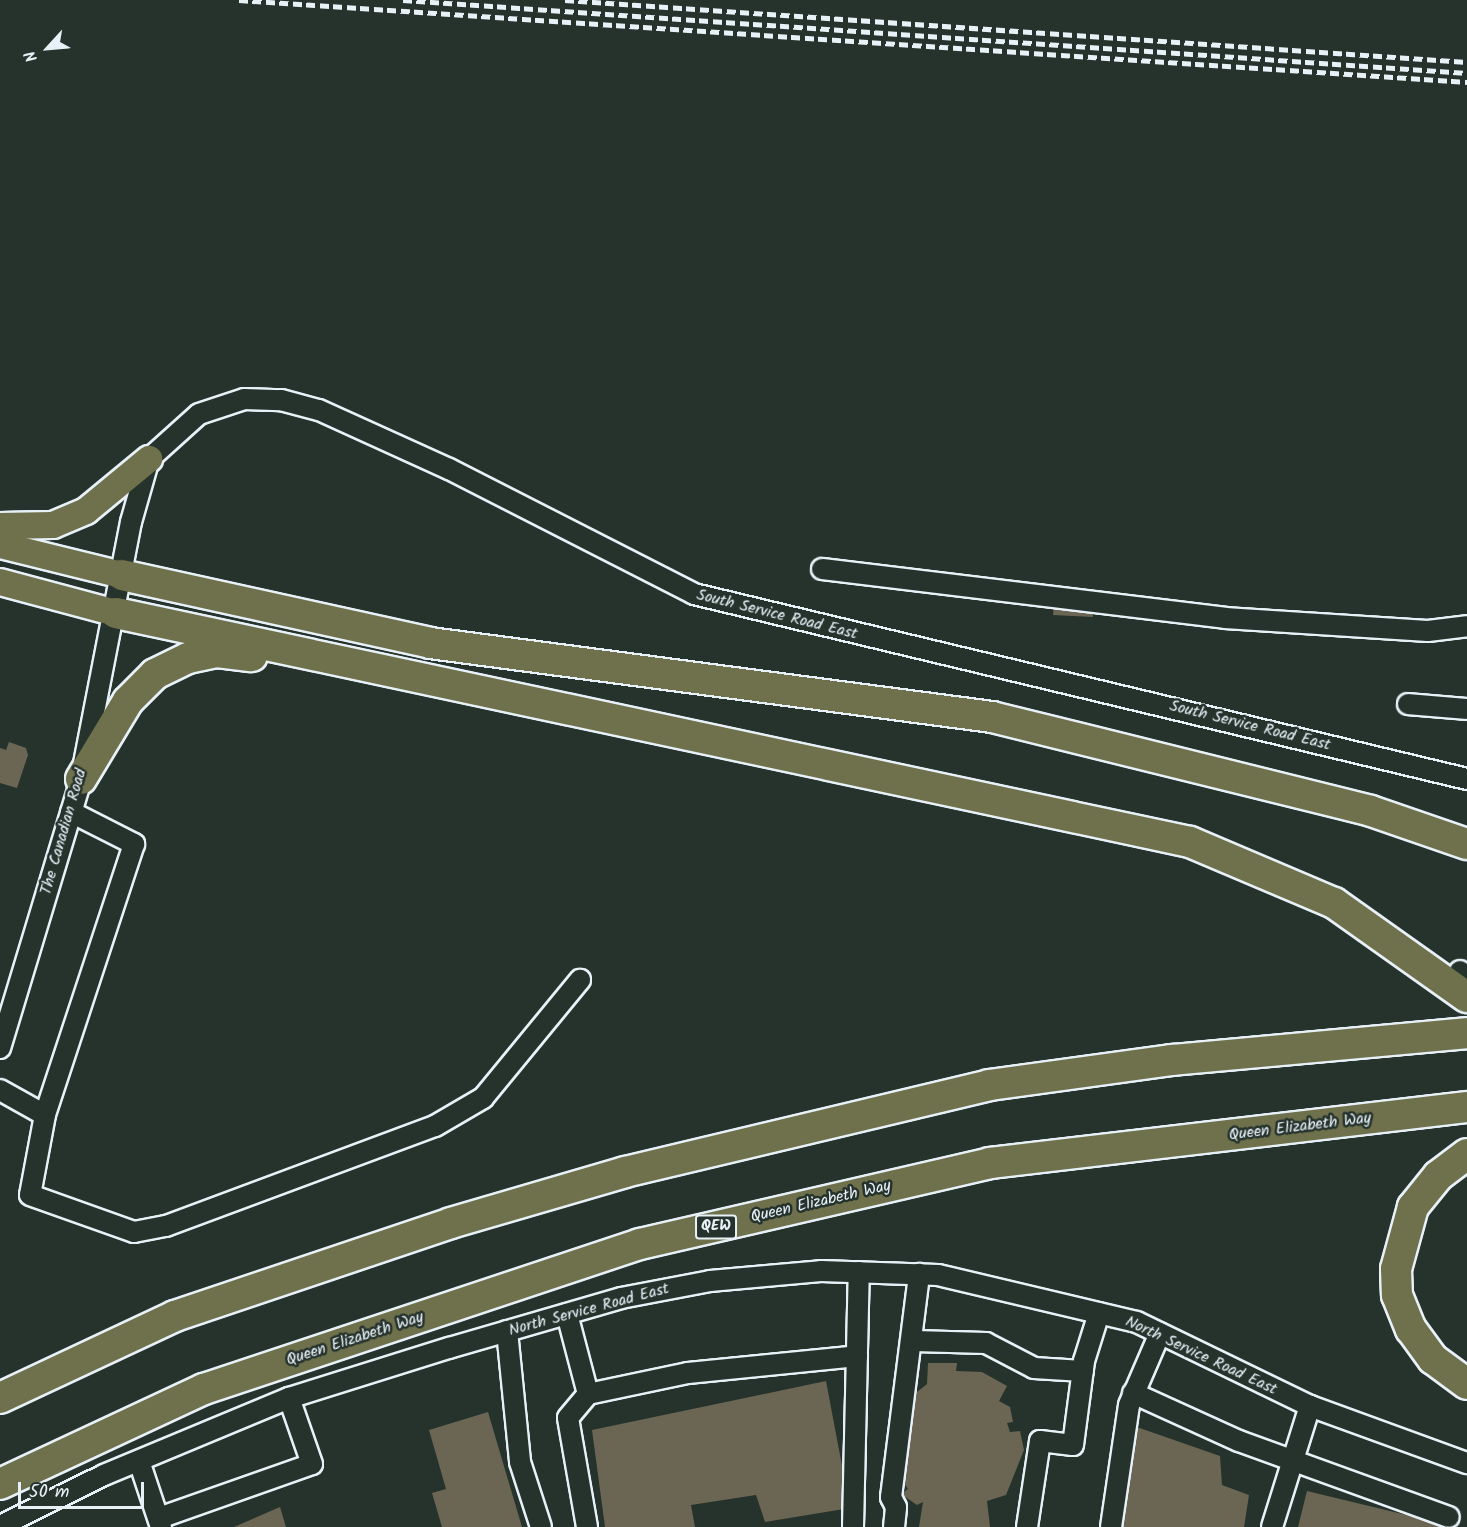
<!DOCTYPE html>
<html>
<head>
<meta charset="utf-8">
<style>
	body { margin:0 }
	#map { position:relative; width:1467px; height:1527px; overflow:hidden; background:#26332d; font-family:Kalam,sans-serif }
	div>[style] { position:absolute }
	.building>* { inset:0; background:#6a6653 }
	.roads { filter:drop-shadow(2px 0 #e8f1f8) drop-shadow(-2px 0 #e8f1f8) drop-shadow(0 2px #e8f1f8) drop-shadow(0 -2px #e8f1f8) }
	.minor>* { height:20px; margin:-10px; padding:0 10px; transform-origin:10px; border-radius:10px; background:#26332d }
	.major>* { height:26px; margin:-13px; padding:0 13px; transform-origin:13px; border-radius:13px; background:#6e714b }
	.highway>* { height:30px; margin:-15px; padding:0 15px; transform-origin:15px; border-radius:15px; background:#6e714b }
	.rail>* { height:4.5px; margin-top:-2.25px; transform-origin:0; background:repeating-linear-gradient(90deg,#e8f1f8 0 9px,transparent 0 13.5px) }
	span { translate:-50% -50%; white-space:nowrap; text-align:center; line-height:1.15; -webkit-text-stroke:5px #26332d; paint-order:stroke }
	.shield-label span { padding:2px 4px; background:#26332d; border:2px solid; border-radius:4px; -webkit-text-stroke-width:0 }
	.shield-label { font-size:15px; color:#e8f1f8; font-weight:700 }
	.street-label { font-size:16px; color:#e8f1f8 }
	.north { position:absolute; left:18px; top:18px; width:60px; height:60px; -webkit-text-stroke:4px #26332d; paint-order:stroke; rotate:244deg; font-size:16px; font-weight:700; line-height:24px; text-align:center; color:#e8f1f8 }
	.north::after { content:''; display:block; margin:auto; width:21px; height:27px; background:#e8f1f8; clip-path:polygon(50% 0,100% 100%,50% 72%,0 100%) }
	.scale { position:absolute; left:18px; top:1482px; width:126px; height:27px; box-sizing:border-box; border:3px solid #e8f1f8; border-top:0; padding-left:8px; font-size:18px; line-height:21px; white-space:nowrap; color:#e8f1f8; -webkit-text-stroke:4px #26332d; paint-order:stroke }
</style>
</head>
<body>
<div id="map">
	<div class="building">
		<i style="clip-path:polygon(1054px 604px,1093px 606px,1093px 617px,1053px 615px)"></i>
		<i style="clip-path:polygon(9px 742px,26px 748px,28px 755px,17px 788px,0 783px,0 748px,6px 750px)"></i>
		<i style="clip-path:polygon(928px 1363px,957px 1363px,956px 1371px,982px 1372px,1007px 1386px,999px 1401px,1010px 1407px,1013px 1422px,1007px 1423px,1010px 1432px,1020px 1431px,1024px 1450px,1006px 1495px,987px 1501px,990px 1527px,919px 1527px,923px 1502px,917px 1505px,901px 1494px,908px 1489px,900px 1477px,912px 1396px,927px 1384px)"></i>
		<i style="clip-path:polygon(826px 1381px,850px 1508px,765px 1522px,756px 1495px,691px 1505px,695px 1527px,605px 1527px,592px 1430px)"></i>
		<i style="clip-path:polygon(488px 1412px,522px 1527px,442px 1527px,432px 1493px,446px 1489px,429px 1430px)"></i>
		<i style="clip-path:polygon(1131px 1425px,1220px 1456px,1222px 1485px,1249px 1495px,1244px 1527px,1116px 1527px)"></i>
		<i style="clip-path:polygon(1307px 1491px,1452px 1526px,1452px 1527px,1298px 1527px)"></i>
		<i style="clip-path:polygon(280px 1507px,286px 1527px,234px 1527px)"></i>
	</div>
	<div class="roads">
		<div class="minor">
			<i style="left:822px;top:569px;width:406px;rotate:6.9deg"></i>
			<i style="left:1225px;top:618px;width:203px;rotate:3.7deg"></i>
			<i style="left:1428px;top:631px;width:39px;rotate:-7deg"></i>
			<i style="left:1408px;top:704px;width:59px;rotate:4.8deg"></i>
			<i style="left:71px;top:812px;width:71px;rotate:26.9deg"></i>
			<i style="left:134px;top:844px;width:285px;rotate:108.2deg"></i>
			<i style="left:45px;top:1115px;width:81px;rotate:100.6deg"></i>
			<i style="left:30px;top:1195px;width:110px;rotate:19.6deg"></i>
			<i style="left:134px;top:1232px;width:33px;rotate:-11deg"></i>
			<i style="left:166px;top:1226px;width:287px;rotate:-20.4deg"></i>
			<i style="left:435px;top:1126px;width:56px;rotate:-30.3deg"></i>
			<i style="left:483px;top:1098px;width:153px;rotate:-50.6deg"></i>
			<i style="left:1460px;top:971px;width:9px;rotate:41deg"></i>
			<i style="left:0;top:1048px;width:281px;rotate:-73.2deg"></i>
			<i style="left:81px;top:779px;width:262px;rotate:-79deg"></i>
			<i style="left:131px;top:522px;width:66px;rotate:-74.1deg"></i>
			<i style="left:149px;top:459px;width:67px;rotate:-42deg"></i>
			<i style="left:199px;top:414px;width:47px;rotate:-18.4deg"></i>
			<i style="left:244px;top:399px;width:37px;rotate:2deg"></i>
			<i style="left:281px;top:400px;width:39px;rotate:15deg"></i>
			<i style="left:319px;top:410px;width:143px;rotate:24.4deg"></i>
			<i style="left:449px;top:469px;width:275px;rotate:27deg"></i>
			<i style="left:694px;top:594px;width:795px;rotate:13.46deg"></i>
			<i style="left:0;top:1090px;width:51px;rotate:29.1deg"></i>
			<i style="left:567px;top:1314px;width:83px;rotate:75.3deg"></i>
			<i style="left:588px;top:1394px;width:31px;rotate:130deg"></i>
			<i style="left:568px;top:1418px;width:111px;rotate:80.1deg"></i>
			<i style="left:507px;top:1331px;width:132px;rotate:84.3deg"></i>
			<i style="left:520px;top:1462px;width:68px;rotate:72.1deg"></i>
			<i style="left:914px;top:1341px;width:72px;rotate:1.6deg"></i>
			<i style="left:986px;top:1343px;width:54px;rotate:27.5deg"></i>
			<i style="left:1034px;top:1368px;width:49px;rotate:3.5deg"></i>
			<i style="left:1133px;top:1393px;width:116px;rotate:24.4deg"></i>
			<i style="left:1239px;top:1441px;width:223px;rotate:19.9deg"></i>
			<i style="left:588px;top:1394px;width:102px;rotate:-11.9deg"></i>
			<i style="left:688px;top:1373px;width:170px;rotate:-5.7deg"></i>
			<i style="left:139px;top:1461px;width:70px;rotate:71.6deg"></i>
			<i style="left:159px;top:1518px;width:162px;rotate:-19.4deg"></i>
			<i style="left:312px;top:1464px;width:70px;rotate:-109.2deg"></i>
			<i style="left:0;top:1526px;width:116px;rotate:-26.1deg"></i>
			<i style="left:104px;top:1475px;width:200px;rotate:-22.6deg"></i>
			<i style="left:289px;top:1398px;width:168px;rotate:-17.4deg"></i>
			<i style="left:449px;top:1348px;width:179px;rotate:-16.2deg"></i>
			<i style="left:621px;top:1298px;width:91px;rotate:-10.8deg"></i>
			<i style="left:710px;top:1281px;width:111px;rotate:-5.1deg"></i>
			<i style="left:821px;top:1271px;width:117px;rotate:2deg"></i>
			<i style="left:938px;top:1275px;width:204px;rotate:13.3deg"></i>
			<i style="left:1137px;top:1322px;width:192px;rotate:25.9deg"></i>
			<i style="left:1310px;top:1406px;width:167px;rotate:20deg"></i>
			<i style="left:853px;top:1527px;width:255px;rotate:-88.7deg"></i>
			<i style="left:894px;top:1527px;width:20px;rotate:-84deg"></i>
			<i style="left:896px;top:1507px;width:11px;rotate:-117deg"></i>
			<i style="left:891px;top:1497px;width:225px;rotate:-82.8deg"></i>
			<i style="left:1027px;top:1527px;width:87px;rotate:-81.4deg"></i>
			<i style="left:1040px;top:1441px;width:33px;rotate:7deg"></i>
			<i style="left:1073px;top:1445px;width:85px;rotate:-82.5deg"></i>
			<i style="left:1084px;top:1361px;width:50px;rotate:-72.6deg"></i>
			<i style="left:1111px;top:1527px;width:123px;rotate:-81.6deg"></i>
			<i style="left:1129px;top:1405px;width:78px;rotate:-66.7deg"></i>
			<i style="left:1272px;top:1527px;width:127px;rotate:-72.6deg"></i>
		</div>
		<div class="major">
			<i style="left:0;top:526px;width:53px;rotate:-1.1deg"></i>
			<i style="left:53px;top:525px;width:36px;rotate:-23deg"></i>
			<i style="left:86px;top:511px;width:82px;rotate:-39.5deg"></i>
			<i style="left:0;top:545px;width:126px;rotate:13.8deg"></i>
			<i style="left:0;top:582px;width:120px;rotate:15deg"></i>
		</div>
		<div class="highway">
			<i style="left:122px;top:575px;width:315px;rotate:12.4deg"></i>
			<i style="left:430px;top:643px;width:567px;rotate:7.5deg"></i>
			<i style="left:992px;top:717px;width:390px;rotate:13.9deg"></i>
			<i style="left:1371px;top:811px;width:102px;rotate:19deg"></i>
			<i style="left:116px;top:613px;width:1098px;rotate:12.04deg"></i>
			<i style="left:1190px;top:842px;width:156px;rotate:23deg"></i>
			<i style="left:1334px;top:903px;width:163px;rotate:35.3deg"></i>
			<i style="left:81px;top:779px;width:91px;rotate:-58.9deg"></i>
			<i style="left:128px;top:701px;width:38px;rotate:-45deg"></i>
			<i style="left:155px;top:674px;width:37px;rotate:-26deg"></i>
			<i style="left:188px;top:658px;width:30px;rotate:-12deg"></i>
			<i style="left:217px;top:652px;width:35px;rotate:7deg"></i>
			<i style="left:1467px;top:1154px;width:36px;rotate:143deg"></i>
			<i style="left:1438px;top:1176px;width:40px;rotate:129deg"></i>
			<i style="left:1413px;top:1207px;width:64px;rotate:105.3deg"></i>
			<i style="left:1396px;top:1269px;width:26px;rotate:88deg"></i>
			<i style="left:1397px;top:1295px;width:37px;rotate:68deg"></i>
			<i style="left:1411px;top:1329px;width:37px;rotate:54deg"></i>
			<i style="left:1433px;top:1359px;width:42px;rotate:36.3deg"></i>
			<i style="left:0;top:1398px;width:193px;rotate:-25.1deg"></i>
			<i style="left:175px;top:1316px;width:291px;rotate:-18.6deg"></i>
			<i style="left:451px;top:1223px;width:181px;rotate:-16.3deg"></i>
			<i style="left:625px;top:1172px;width:374px;rotate:-13.4deg"></i>
			<i style="left:989px;top:1085px;width:185px;rotate:-7.8deg"></i>
			<i style="left:1172px;top:1060px;width:296px;rotate:-5.2deg"></i>
			<i style="left:0;top:1484px;width:225px;rotate:-25deg"></i>
			<i style="left:204px;top:1389px;width:459px;rotate:-18.4deg"></i>
			<i style="left:640px;top:1244px;width:359px;rotate:-13deg"></i>
			<i style="left:990px;top:1163px;width:480px;rotate:-6.7deg"></i>
		</div>
	</div>
	<div class="rail">
		<i style="left:239px;top:0;width:1231px;rotate:3.82deg"></i>
		<i style="left:403px;top:0;width:1067px;rotate:3.92deg"></i>
		<i style="left:565px;top:0;width:904px;rotate:3.93deg"></i>
	</div>
	<div class="shield-label">
		<span style="left:716px;top:1227px">QEW</span>
	</div>
	<div class="street-label">
		<span style="left:777px;top:615px;rotate:14deg">South Service Road East</span>
		<span style="left:1250px;top:726px;rotate:14deg">South Service Road East</span>
		<span style="left:64px;top:832px;rotate:-74deg">The Canadian Road</span>
		<span style="left:1300px;top:1127px;rotate:-7deg">Queen Elizabeth Way</span>
		<span style="left:821px;top:1202px;rotate:-13deg">Queen Elizabeth Way</span>
		<span style="left:589px;top:1310px;rotate:-15deg">North Service Road East</span>
		<span style="left:355px;top:1339px;rotate:-18deg">Queen Elizabeth Way</span>
		<span style="left:1201px;top:1356px;rotate:25deg">North Service Road East</span>
	</div>
	<div class="north">N</div>
	<div class="scale">50 m</div>
</div>
</body>
</html>
